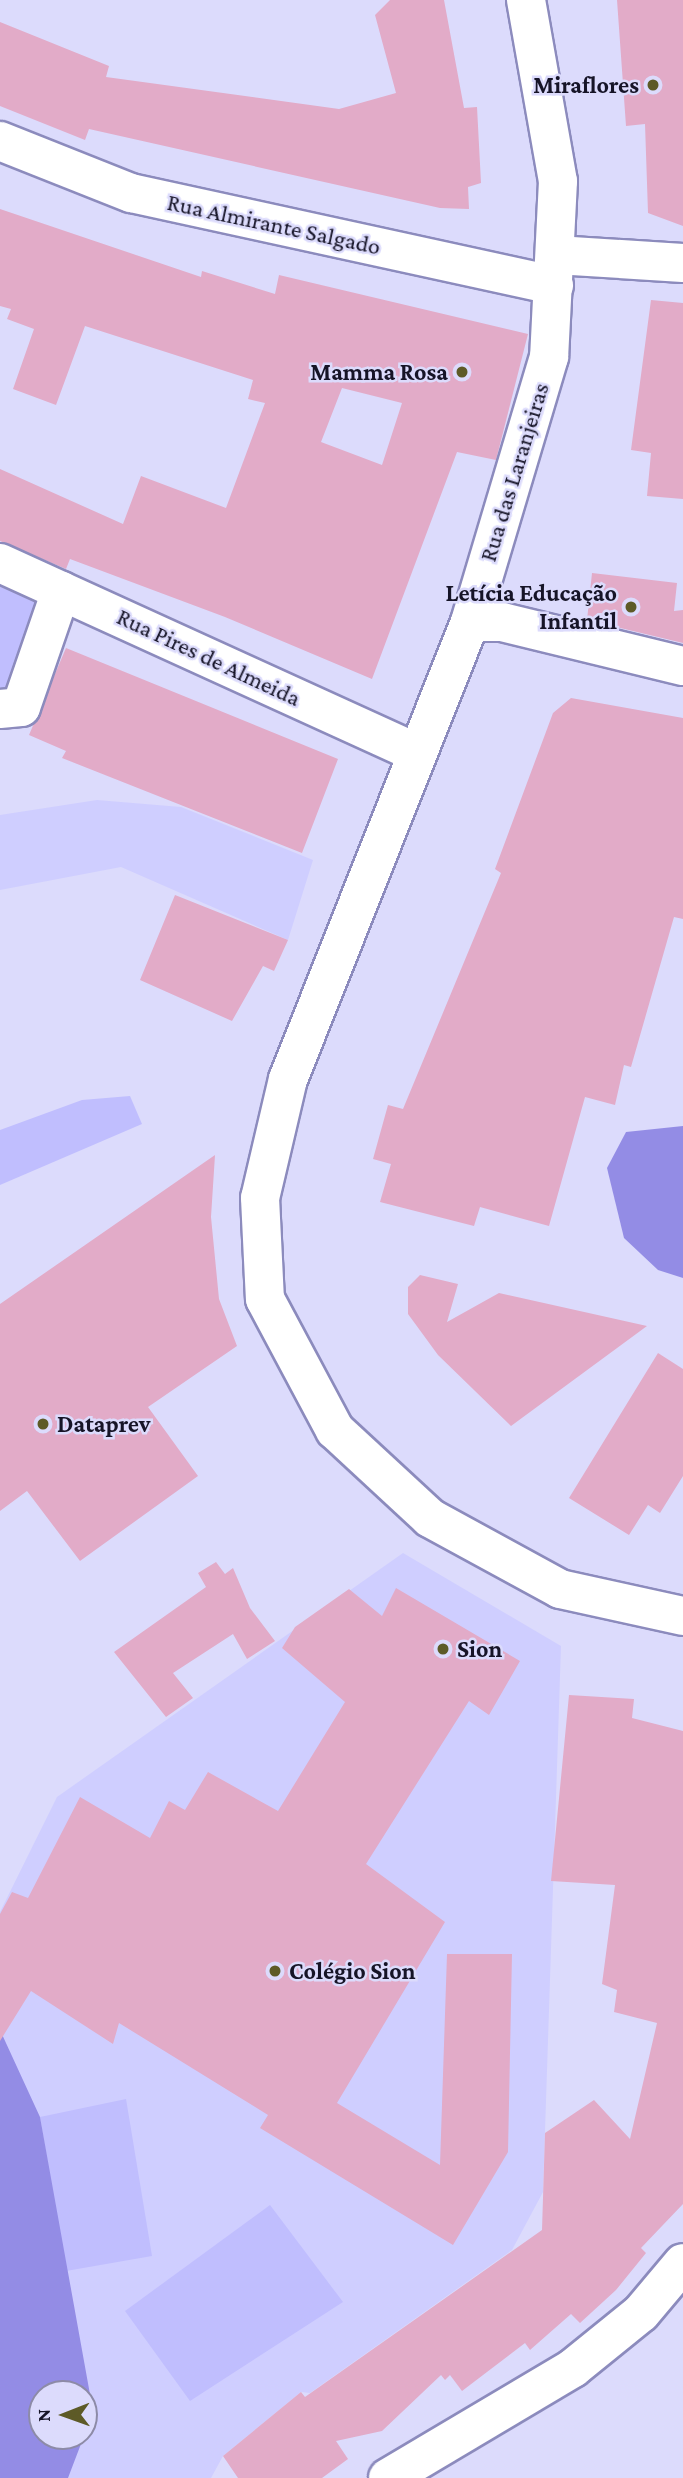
<!DOCTYPE html>
<html>
<head>
<meta charset="utf-8">
<style>
	body { margin:0 }
	#map { position:relative; width:683px; height:2478px; overflow:hidden; background:#dcdbfc; font-family:"Crimson Pro",serif }
	div>[style] { position:absolute }
	.built>* { inset:0; background:#cfceff }
	.green>* { inset:0; background:#c0befe }
	.forest>* { inset:0; background:#938ce5 }
	.building>* { inset:0; background:#e2abc8 }
	.roads { filter:drop-shadow(2px 0 #8c8bbd) drop-shadow(-2px 0 #8c8bbd) drop-shadow(0 2px #8c8bbd) drop-shadow(0 -2px #8c8bbd) }
	.minor>* { height:38px; margin:-19px; padding:0 19px; transform-origin:19px; border-radius:19px; background:#fff }
	.secondary>* { height:38px; margin:-19px; padding:0 19px; transform-origin:19px; border-radius:19px; background:#fff }
	.dots>* { width:19px; height:19px; translate:-50% -50%; box-sizing:border-box; border:4px solid #dcdbfc; border-radius:50% }
	span { translate:-50% -50%; white-space:nowrap; text-align:center; line-height:1.15; -webkit-text-stroke:5px #dcdbfc; paint-order:stroke }
	.poi-label { font-size:24px; color:#161427; font-weight:700 }
	.right { translate:-100% -50%; text-align:right }
	.left { translate:0 -50%; text-align:left }
	.street-label { font-size:24px; color:#161427 }
	.north { position:absolute; left:28px; top:2380px; width:70px; height:70px; box-sizing:border-box; background:#dcdbfc; border:2px solid #8d8ba7; border-radius:50%; rotate:269deg; font-size:19px; font-weight:700; line-height:28px; text-align:center; color:#161427 }
	.north::after { content:''; display:block; margin:auto; width:24px; height:32px; background:#5d5a27; clip-path:polygon(50% 0,100% 100%,50% 72%,0 100%) }
</style>
</head>
<body>
<div id="map">
	<div class="built">
		<i style="clip-path:polygon(97px 800px,181px 807px,313px 860px,288px 940px,121px 867px,0 890px,0 815px)"></i>
		<i style="clip-path:polygon(403px 1553px,561px 1646px,543px 2192px,512px 2250px,310px 2393px,301px 2392px,223px 2456px,211px 2478px,66px 2478px,90px 2412px,0 2030px,0 1912px,57px 1797px)"></i>
	</div>
	<div class="green">
		<i style="clip-path:polygon(0 559px,55px 581px,5px 704px,0 702px)"></i>
		<i style="clip-path:polygon(130px 1096px,142px 1124px,0 1185px,0 1130px,82px 1100px)"></i>
		<i style="clip-path:polygon(126px 2099px,152px 2256px,66px 2271px,40px 2117px)"></i>
		<i style="clip-path:polygon(270px 2205px,343px 2302px,190px 2401px,125px 2311px)"></i>
	</div>
	<div class="forest">
		<i style="clip-path:polygon(683px 1126px,683px 1278px,658px 1270px,624px 1238px,607px 1168px,626px 1132px)"></i>
		<i style="clip-path:polygon(0 2030px,40px 2117px,93px 2411px,84px 2435px,84px 2394px,42px 2394px,42px 2436px,84px 2436px,68px 2478px,0 2478px)"></i>
	</div>
	<div class="building">
		<i style="clip-path:polygon(390px 0,444px 0,464px 108px,477px 107px,481px 183px,468px 187px,469px 209px,440px 208px,89px 129px,85px 140px,0 106px,0 22px,109px 66px,106px 77px,339px 109px,396px 93px,375px 15px)"></i>
		<i style="clip-path:polygon(617px 0,683px 0,683px 226px,648px 213px,645px 124px,626px 126px)"></i>
		<i style="clip-path:polygon(evenodd,0 209px,201px 277px,202px 271px,275px 294px,279px 275px,528px 334px,496px 460px,457px 452px,372px 679px,225px 617px,70px 559px,66px 569px,0 541px,0 469px,123px 524px,141px 476px,226px 508px,265px 403px,248px 399px,253px 380px,85px 326px,56px 405px,13px 389px,34px 329px,7px 319px,11px 309px,0 306px,0 209px,342px 388px,402px 403px,382px 465px,321px 442px,342px 388px)"></i>
		<i style="clip-path:polygon(651px 300px,683px 303px,683px 499px,647px 496px,651px 453px,631px 450px)"></i>
		<i style="clip-path:polygon(592px 573px,677px 583px,674px 611px,683px 610px,683px 643px,587px 620px)"></i>
		<i style="clip-path:polygon(66px 648px,338px 759px,302px 853px,62px 758px,66px 751px,29px 735px)"></i>
		<i style="clip-path:polygon(571px 698px,683px 718px,683px 919px,674px 917px,631px 1067px,624px 1065px,615px 1105px,585px 1097px,549px 1226px,480px 1207px,474px 1226px,380px 1202px,391px 1164px,373px 1159px,388px 1105px,403px 1109px,501px 873px,495px 869px,553px 713px)"></i>
		<i style="clip-path:polygon(175px 895px,288px 940px,274px 971px,263px 966px,232px 1021px,140px 980px)"></i>
		<i style="clip-path:polygon(215px 1155px,211px 1217px,219px 1299px,237px 1346px,148px 1407px,198px 1476px,80px 1561px,27px 1491px,0 1511px,0 1304px)"></i>
		<i style="clip-path:polygon(420px 1275px,458px 1284px,447px 1322px,499px 1293px,647px 1326px,511px 1426px,438px 1355px,408px 1314px,408px 1287px)"></i>
		<i style="clip-path:polygon(658px 1353px,683px 1369px,683px 1476px,660px 1513px,648px 1505px,629px 1535px,569px 1498px)"></i>
		<i style="clip-path:polygon(216px 1562px,225px 1574px,233px 1568px,250px 1608px,275px 1641px,247px 1659px,233px 1634px,173px 1673px,193px 1698px,166px 1717px,114px 1652px,206px 1587px,198px 1573px)"></i>
		<i style="clip-path:polygon(396px 1588px,520px 1661px,489px 1715px,469px 1701px,366px 1864px,445px 1922px,337px 2103px,440px 2165px,447px 1954px,512px 1954px,508px 2152px,453px 2245px,260px 2128px,268px 2115px,119px 2023px,113px 2044px,31px 1991px,0 2041px,0 1914px,12px 1892px,28px 1898px,80px 1797px,150px 1838px,169px 1801px,185px 1810px,208px 1772px,278px 1811px,345px 1702px,282px 1648px,295px 1627px,349px 1589px,382px 1616px)"></i>
		<i style="clip-path:polygon(569px 1695px,634px 1699px,632px 1718px,683px 1731px,683px 2204px,641px 2248px,646px 2253px,616px 2290px,580px 2323px,571px 2314px,530px 2350px,525px 2343px,462px 2391px,450px 2375px,445px 2380px,441px 2375px,382px 2431px,336px 2441px,348px 2459px,322px 2478px,238px 2478px,223px 2456px,301px 2392px,305px 2397px,542px 2230px,545px 2133px,594px 2100px,630px 2139px,657px 2023px,614px 2012px,617px 1990px,602px 1984px,615px 1885px,551px 1881px)"></i>
	</div>
	<div class="roads">
		<div class="minor">
			<i style="left:0;top:141px;width:141px;rotate:21.7deg"></i>
			<i style="left:131px;top:193px;width:433px;rotate:12.3deg"></i>
			<i style="left:556px;top:255px;width:127px;rotate:3.6deg"></i>
			<i style="left:0;top:563px;width:457px;rotate:24.5deg"></i>
			<i style="left:470px;top:622px;width:32px"></i>
			<i style="left:502px;top:622px;width:186px;rotate:13.7deg"></i>
			<i style="left:0;top:709px;width:21px;rotate:-5deg"></i>
			<i style="left:21px;top:707px;width:123px;rotate:-71deg"></i>
			<i style="left:388px;top:2478px;width:215px;rotate:-30.7deg"></i>
			<i style="left:573px;top:2368px;width:87px;rotate:-39deg"></i>
			<i style="left:641px;top:2313px;width:65px;rotate:-50deg"></i>
		</div>
		<div class="secondary">
			<i style="left:526px;top:0;width:184px;rotate:80deg"></i>
			<i style="left:558px;top:181px;width:176px;rotate:92.9deg"></i>
			<i style="left:549px;top:357px;width:277px;rotate:106.6deg"></i>
			<i style="left:470px;top:622px;width:492px;rotate:111.7deg"></i>
			<i style="left:288px;top:1079px;width:122px;rotate:103.2deg"></i>
			<i style="left:260px;top:1198px;width:101px;rotate:87.2deg"></i>
			<i style="left:265px;top:1299px;width:149px;rotate:61.9deg"></i>
			<i style="left:335px;top:1430px;width:129px;rotate:42.8deg"></i>
			<i style="left:430px;top:1518px;width:148px;rotate:28.6deg"></i>
			<i style="left:560px;top:1589px;width:126px;rotate:12.4deg"></i>
		</div>
	</div>
	<div class="dots">
		<i style="left:653px;top:85px;background:#5d5a27"></i>
		<i style="left:462px;top:372px;background:#5d5a27"></i>
		<i style="left:631px;top:607px;background:#5d5a27"></i>
		<i style="left:43px;top:1424px;background:#5d5a27"></i>
		<i style="left:443px;top:1649px;background:#5d5a27"></i>
		<i style="left:275px;top:1971px;background:#5d5a27"></i>
	</div>
	<div class="poi-label">
		<span class="right" style="left:639px;top:85px">Miraflores</span>
		<span class="right" style="left:448px;top:372px">Mamma Rosa</span>
		<span class="right" style="left:617px;top:607px">Letícia Educação<br>Infantil</span>
		<span class="left" style="left:57px;top:1424px">Dataprev</span>
		<span class="left" style="left:457px;top:1649px">Sion</span>
		<span class="left" style="left:289px;top:1971px">Colégio Sion</span>
	</div>
	<div class="street-label">
		<span style="left:274px;top:224px;rotate:12deg">Rua Almirante Salgado</span>
		<span style="left:514px;top:472px;rotate:-73deg">Rua das Laranjeiras</span>
		<span style="left:209px;top:657px;rotate:25deg">Rua Pires de Almeida</span>
	</div>
	<div class="north">N</div>
</div>
</body>
</html>
